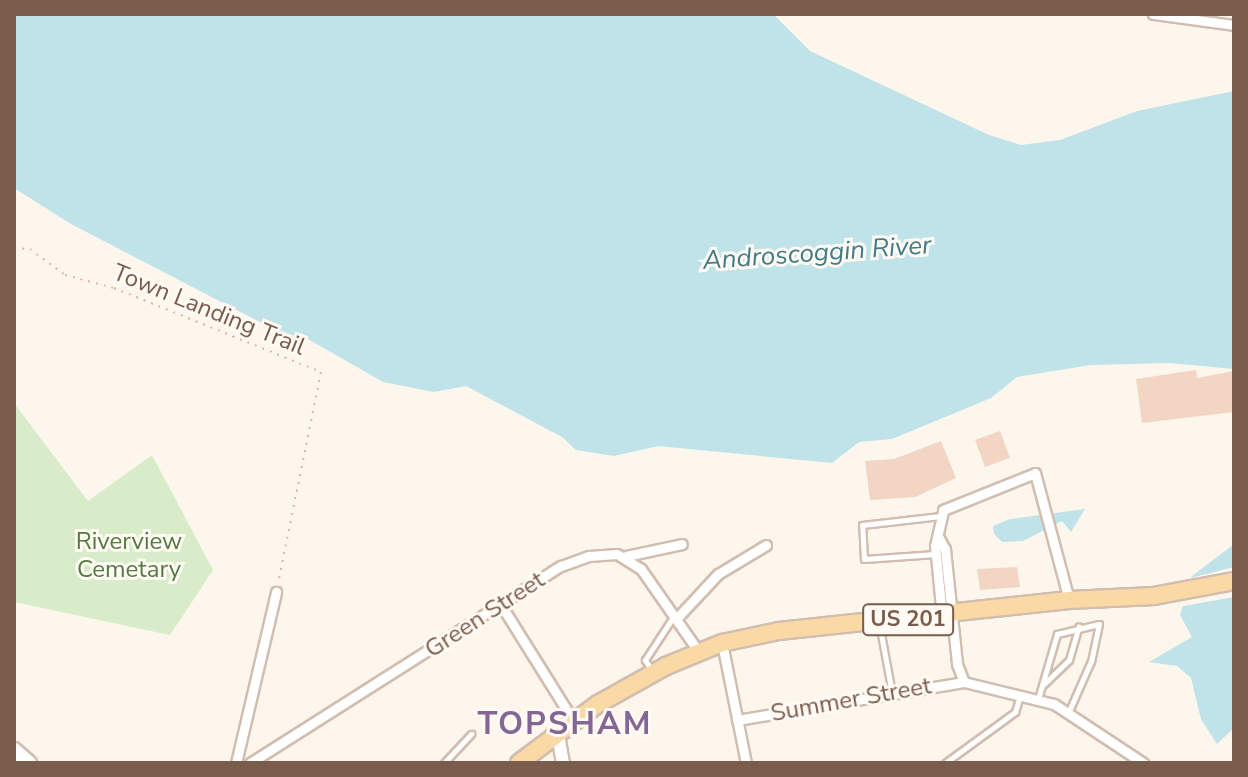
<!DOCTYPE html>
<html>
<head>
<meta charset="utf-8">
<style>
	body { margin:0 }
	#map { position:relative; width:1248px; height:777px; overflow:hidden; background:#fdf6ec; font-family:"Nunito Sans",sans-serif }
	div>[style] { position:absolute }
	.green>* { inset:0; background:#d8ecc9 }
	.water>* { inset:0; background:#bfe3e8 }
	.pier>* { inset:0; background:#fdf6ec }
	.building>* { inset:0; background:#f3d5c3 }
	.path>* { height:2px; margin-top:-1px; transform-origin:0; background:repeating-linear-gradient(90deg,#d9b8a5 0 2px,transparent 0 8px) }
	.roads { filter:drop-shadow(2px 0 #d1beb0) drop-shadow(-2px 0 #d1beb0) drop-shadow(0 2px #d1beb0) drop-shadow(0 -2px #d1beb0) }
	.service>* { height:5px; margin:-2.5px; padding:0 2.5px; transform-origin:2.5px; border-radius:2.5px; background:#fff }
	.minor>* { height:9px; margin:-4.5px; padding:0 4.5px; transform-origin:4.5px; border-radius:4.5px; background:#fff }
	.tertiary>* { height:12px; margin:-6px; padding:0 6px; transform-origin:6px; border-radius:6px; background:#fff }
	.secondary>* { height:14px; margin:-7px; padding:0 7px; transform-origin:7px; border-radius:7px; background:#fff }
	.primary>* { height:16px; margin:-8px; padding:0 8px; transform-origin:8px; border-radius:8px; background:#fbd9a5 }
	span { translate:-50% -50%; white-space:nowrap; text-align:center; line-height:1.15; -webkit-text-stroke:6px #fffaf3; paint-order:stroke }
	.shield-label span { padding:2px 6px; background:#fffaf3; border:2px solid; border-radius:6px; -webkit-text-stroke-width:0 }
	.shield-label { font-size:22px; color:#7a5c4d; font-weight:700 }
	.street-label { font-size:24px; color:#7a5c4d }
	.park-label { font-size:24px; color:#537a41 }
	.water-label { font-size:26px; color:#437c86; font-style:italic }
	.district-label { font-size:32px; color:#846695; font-weight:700; letter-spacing:2px }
	.frame { position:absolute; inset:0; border:16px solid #7a5c4d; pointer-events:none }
</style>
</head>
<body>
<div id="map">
	<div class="green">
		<i style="clip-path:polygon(14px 403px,88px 501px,152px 455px,213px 570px,170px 635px,14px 602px)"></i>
	</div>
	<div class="water">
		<i style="clip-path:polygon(14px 14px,773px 14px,810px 51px,989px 135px,1021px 145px,1060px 140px,1137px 111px,1234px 91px,1234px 369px,1170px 363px,1091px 365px,1017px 377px,991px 398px,892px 439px,859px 442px,832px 463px,658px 446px,614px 456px,576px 450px,562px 437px,466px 386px,434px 392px,383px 382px,306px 338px,281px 333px,71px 224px,14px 188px)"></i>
		<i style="clip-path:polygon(1085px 509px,1071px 532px,1062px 521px,1023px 541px,1002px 542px,994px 534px,993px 526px,1010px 519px)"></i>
		<i style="clip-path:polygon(1234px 544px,1234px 728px,1217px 744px,1201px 719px,1191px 678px,1177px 666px,1149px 662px,1192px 637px,1180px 615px,1192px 576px)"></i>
	</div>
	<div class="pier">
		<i style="clip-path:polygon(1234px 567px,1234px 597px,1178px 607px,1187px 579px)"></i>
	</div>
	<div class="building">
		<i style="clip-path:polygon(1196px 370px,1197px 378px,1234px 371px,1234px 412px,1142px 423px,1136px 379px)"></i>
		<i style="clip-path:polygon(1000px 431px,1010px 458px,985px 467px,975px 440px)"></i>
		<i style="clip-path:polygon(941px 441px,956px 478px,915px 497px,870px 500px,865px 461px,894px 459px)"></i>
		<i style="clip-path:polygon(1017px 567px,1020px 587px,980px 590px,977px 569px)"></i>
	</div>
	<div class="path">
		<i style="left:14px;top:248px;width:16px;rotate:4deg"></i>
		<i style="left:30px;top:249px;width:44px;rotate:36.6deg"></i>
		<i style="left:65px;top:275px;width:51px;rotate:14.9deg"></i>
		<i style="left:114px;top:288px;width:223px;rotate:22.1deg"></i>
		<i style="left:321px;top:372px;width:215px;rotate:101.5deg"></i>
	</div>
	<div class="roads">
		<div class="service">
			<i style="left:935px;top:554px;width:71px;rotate:176deg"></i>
			<i style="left:864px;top:559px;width:34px;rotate:-93deg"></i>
			<i style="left:862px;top:525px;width:79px;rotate:-6.6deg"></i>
			<i style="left:879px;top:623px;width:71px;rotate:79.5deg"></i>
			<i style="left:651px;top:669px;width:11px;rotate:-124deg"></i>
			<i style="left:645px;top:660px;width:51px;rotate:-56.9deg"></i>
			<i style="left:1044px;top:684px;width:35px;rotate:-44deg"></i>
			<i style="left:1069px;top:660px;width:35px;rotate:-74deg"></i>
			<i style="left:1038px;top:699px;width:68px;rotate:-73.7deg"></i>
			<i style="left:1057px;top:634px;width:43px;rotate:-13.4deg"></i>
			<i style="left:1099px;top:624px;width:38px;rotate:102deg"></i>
			<i style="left:1091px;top:661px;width:55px;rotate:113.7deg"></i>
			<i style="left:444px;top:763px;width:40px;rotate:-47deg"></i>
			<i style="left:945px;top:763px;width:87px;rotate:-36.1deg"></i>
			<i style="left:1015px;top:712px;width:17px;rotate:-73deg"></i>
		</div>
		<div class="minor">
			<i style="left:1153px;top:14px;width:82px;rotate:7.7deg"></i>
			<i style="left:938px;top:536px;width:15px;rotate:62deg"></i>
			<i style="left:945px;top:549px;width:116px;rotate:84deg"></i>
			<i style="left:957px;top:664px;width:19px;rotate:69deg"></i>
			<i style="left:964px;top:682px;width:93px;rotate:13.7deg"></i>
			<i style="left:1054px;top:704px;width:107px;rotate:33.5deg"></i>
			<i style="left:626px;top:556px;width:57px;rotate:-12.1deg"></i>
			<i style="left:501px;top:605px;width:138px;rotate:58deg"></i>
			<i style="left:942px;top:617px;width:71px;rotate:-95.6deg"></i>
			<i style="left:935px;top:546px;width:37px;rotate:-77deg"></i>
			<i style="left:943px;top:510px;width:99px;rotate:-21.9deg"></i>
			<i style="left:1035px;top:473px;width:131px;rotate:75deg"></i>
			<i style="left:676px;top:619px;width:62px;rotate:-47deg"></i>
			<i style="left:718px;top:574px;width:56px;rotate:-31.1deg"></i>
			<i style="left:722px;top:643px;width:122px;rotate:78.7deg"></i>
			<i style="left:737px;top:720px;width:230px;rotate:-9.5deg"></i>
			<i style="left:236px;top:763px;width:176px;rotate:-76.8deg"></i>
			<i style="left:250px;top:763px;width:368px;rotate:-32.4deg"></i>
			<i style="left:561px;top:566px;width:30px;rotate:-20deg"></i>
			<i style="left:589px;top:556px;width:28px;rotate:-4deg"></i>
			<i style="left:617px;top:554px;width:28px;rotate:32deg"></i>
			<i style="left:641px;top:569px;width:101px;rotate:55.1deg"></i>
		</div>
		<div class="tertiary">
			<i style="left:558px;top:735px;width:28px;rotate:80deg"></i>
		</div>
		<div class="secondary">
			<i style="left:14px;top:750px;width:20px;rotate:41deg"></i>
		</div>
		<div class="primary">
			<i style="left:519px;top:763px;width:99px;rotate:-36.8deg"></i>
			<i style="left:598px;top:704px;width:78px;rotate:-29.2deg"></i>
			<i style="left:666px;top:666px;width:61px;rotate:-22.3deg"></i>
			<i style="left:722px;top:643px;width:58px;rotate:-11.9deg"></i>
			<i style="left:779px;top:631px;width:292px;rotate:-6.1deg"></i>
			<i style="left:1069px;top:600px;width:85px;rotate:-2.7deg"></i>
			<i style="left:1154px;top:596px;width:81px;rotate:-10.6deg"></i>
		</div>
	</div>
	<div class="shield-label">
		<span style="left:908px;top:620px">US 201</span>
	</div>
	<div class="street-label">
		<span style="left:209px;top:310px;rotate:22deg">Town Landing Trail</span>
		<span style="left:485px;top:615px;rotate:-33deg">Green Street</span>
		<span style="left:851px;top:700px;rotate:-10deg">Summer Street</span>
	</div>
	<div class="park-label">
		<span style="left:129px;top:556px">Riverview<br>Cemetary</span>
	</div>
	<div class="water-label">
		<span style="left:817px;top:253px;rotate:-4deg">Androscoggin River</span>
	</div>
	<div class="district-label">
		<span style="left:565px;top:724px">TOPSHAM</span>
	</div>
	<div class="frame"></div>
</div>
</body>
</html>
